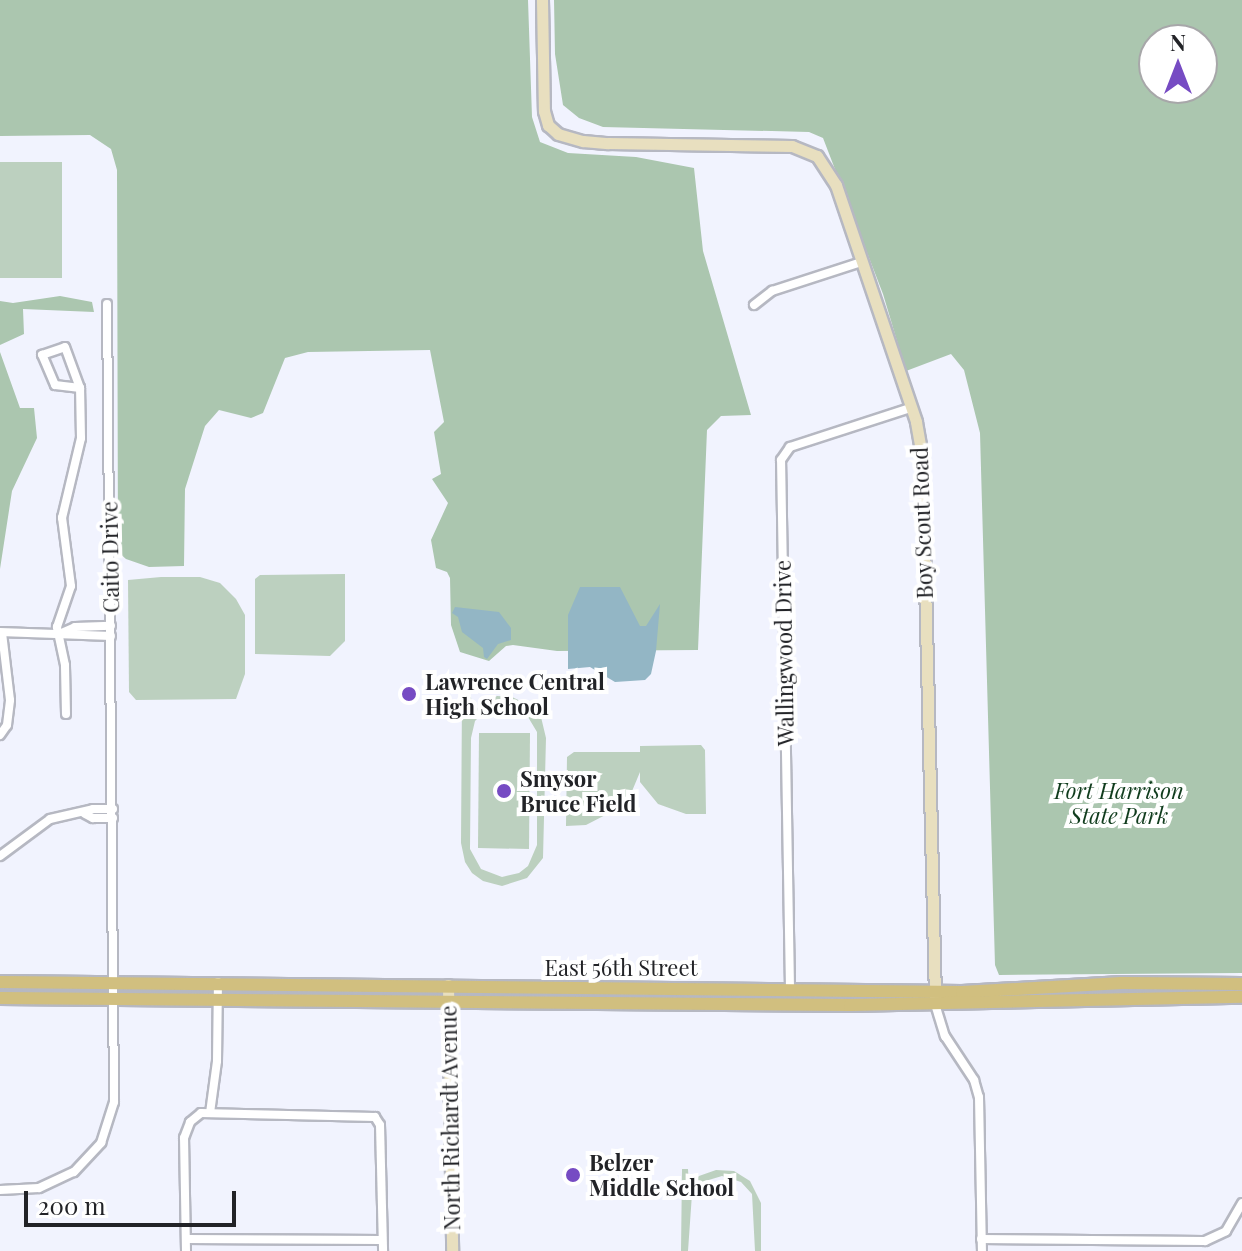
<!DOCTYPE html>
<html>
<head>
<meta charset="utf-8">
<style>
	body { margin:0 }
	#map { position:relative; width:1242px; height:1251px; overflow:hidden; background:#f1f3fe; font-family:"Playfair Display",serif }
	div>[style] { position:absolute }
	.green>* { inset:0; background:#bcd0bf }
	.forest>* { inset:0; background:#abc6af }
	.water>* { inset:0; background:#93b6c5 }
	.roads { filter:drop-shadow(2px 0 #b6b8c2) drop-shadow(-2px 0 #b6b8c2) drop-shadow(0 2px #b6b8c2) drop-shadow(0 -2px #b6b8c2) }
	.street>* { height:8px; margin:-4px; padding:0 4px; transform-origin:4px; border-radius:4px; background:#fff }
	.secondary>* { height:11px; margin:-5.5px; padding:0 5.5px; transform-origin:5.5px; border-radius:5.5px; background:#e8dfbf }
	.primary>* { height:12px; margin:-6px; padding:0 6px; transform-origin:6px; border-radius:6px; background:#d1bf7f }
	.dots>* { width:22px; height:22px; translate:-50% -50%; box-sizing:border-box; border:4px solid #fff; border-radius:50% }
	span { translate:-50% -50%; white-space:nowrap; text-align:center; line-height:1.15; -webkit-text-stroke:8px #fff; paint-order:stroke }
	.street-label { font-size:22px; color:#222327 }
	.poi-label { font-size:22px; color:#222327; font-weight:700 }
	.left { translate:0 -50%; text-align:left }
	.park-label { font-size:22px; color:#103c1d; font-style:italic }
	.north { position:absolute; left:1138px; top:24px; width:80px; height:80px; box-sizing:border-box; background:#fff; border:2px solid #a7a7a9; border-radius:50%; rotate:0deg; font-size:22px; font-weight:700; line-height:32px; text-align:center; color:#222327 }
	.north::after { content:''; display:block; margin:auto; width:28px; height:36px; background:#764bc3; clip-path:polygon(50% 0,100% 100%,50% 72%,0 100%) }
	.scale { position:absolute; left:24px; top:1191px; width:212px; height:36px; box-sizing:border-box; border:4px solid #222327; border-top:0; padding-left:10px; font-size:24px; line-height:28px; white-space:nowrap; color:#222327; -webkit-text-stroke:6px #fff; paint-order:stroke }
</style>
</head>
<body>
<div id="map">
	<div class="green">
		<i style="clip-path:polygon(0 162px,62px 162px,62px 278px,0 278px)"></i>
		<i style="clip-path:polygon(345px 574px,345px 641px,330px 656px,255px 654px,255px 579px,260px 575px)"></i>
		<i style="clip-path:polygon(161px 577px,200px 577px,220px 583px,236px 599px,245px 615px,245px 674px,236px 699px,136px 700px,129px 692px,128px 580px)"></i>
		<i style="clip-path:polygon(evenodd,497px 696px,512px 697px,531px 706px,541px 717px,546px 738px,543px 858px,527px 878px,502px 886px,483px 881px,472px 873px,465px 862px,461px 843px,462px 697px,471px 697px,472px 711px,497px 696px,510px 705px,525px 712px,537px 732px,537px 845px,528px 866px,519px 873px,502px 877px,481px 869px,470px 849px,471px 738px,475px 721px,483px 713px,493px 707px,510px 705px)"></i>
		<i style="clip-path:polygon(479px 733px,530px 733px,529px 849px,478px 848px)"></i>
		<i style="clip-path:polygon(701px 745px,705px 750px,706px 814px,686px 814px,658px 804px,640px 782px,640px 772px,630px 796px,617px 809px,586px 825px,566px 826px,567px 757px,574px 752px,640px 752px,640px 746px)"></i>
		<i style="clip-path:polygon(682px 1169px,688px 1169px,689px 1186px,699px 1176px,716px 1170px,734px 1171px,750px 1181px,761px 1203px,761px 1251px,755px 1251px,752px 1194px,741px 1182px,722px 1176px,702px 1182px,692px 1194px,688px 1251px,681px 1251px)"></i>
	</div>
	<div class="forest">
		<i style="clip-path:polygon(0 0,528px 0,532px 117px,540px 142px,568px 153px,636px 157px,694px 168px,703px 251px,751px 415px,721px 416px,707px 430px,698px 650px,557px 651px,513px 645px,506px 646px,489px 661px,460px 652px,451px 625px,450px 578px,447px 572px,436px 568px,431px 540px,448px 503px,432px 479px,441px 474px,434px 432px,444px 422px,430px 350px,308px 352px,285px 358px,263px 413px,251px 418px,219px 410px,205px 426px,185px 489px,184px 566px,149px 567px,126px 559px,118px 552px,117px 170px,111px 149px,90px 135px,0 136px)"></i>
		<i style="clip-path:polygon(evenodd,554px 0,1242px 0,1242px 973px,999px 975px,995px 965px,980px 433px,964px 370px,951px 354px,906px 371px,883px 294px,823px 138px,809px 132px,603px 127px,579px 118px,563px 105px,555px 54px,554px 0,1154px 40px,1202px 40px,1202px 88px,1154px 88px,1154px 40px)"></i>
		<i style="clip-path:polygon(60px 296px,92px 302px,94px 312px,23px 309px,24px 334px,0 345px,0 301px,13px 303px)"></i>
		<i style="clip-path:polygon(0 352px,20px 408px,34px 408px,37px 438px,12px 491px,0 569px)"></i>
	</div>
	<div class="water">
		<i style="clip-path:polygon(580px 587px,620px 587px,640px 626px,646px 626px,660px 604px,656px 651px,651px 674px,645px 680px,615px 682px,590px 667px,568px 669px,568px 615px)"></i>
		<i style="clip-path:polygon(455px 607px,499px 612px,511px 628px,511px 640px,498px 644px,487px 659px,484px 657px,483px 648px,462px 632px,458px 617px,452px 613px)"></i>
	</div>
	<div class="roads">
		<div class="street">
			<i style="left:754px;top:305px;width:23px;rotate:-38deg"></i>
			<i style="left:772px;top:291px;width:94px;rotate:-18deg"></i>
			<i style="left:65px;top:347px;width:44px;rotate:69.9deg"></i>
			<i style="left:80px;top:388px;width:25px;rotate:-173deg"></i>
			<i style="left:55px;top:385px;width:33px;rotate:-113deg"></i>
			<i style="left:42px;top:355px;width:24px;rotate:-19deg"></i>
			<i style="left:0;top:632px;width:111px;rotate:2.1deg"></i>
			<i style="left:64px;top:632px;width:12px;rotate:-24deg"></i>
			<i style="left:75px;top:627px;width:36px;rotate:-2deg"></i>
			<i style="left:66px;top:714px;width:49px;rotate:-91.2deg"></i>
			<i style="left:65px;top:665px;width:39px;rotate:-102deg"></i>
			<i style="left:57px;top:627px;width:43px;rotate:-71.1deg"></i>
			<i style="left:71px;top:586px;width:69px;rotate:-97.5deg"></i>
			<i style="left:62px;top:518px;width:82px;rotate:-76.6deg"></i>
			<i style="left:81px;top:438px;width:50px;rotate:-91.1deg"></i>
			<i style="left:0;top:735px;width:12px;rotate:-55deg"></i>
			<i style="left:7px;top:725px;width:25px;rotate:-83deg"></i>
			<i style="left:10px;top:700px;width:67px;rotate:-96.8deg"></i>
			<i style="left:85px;top:814px;width:9px;rotate:27deg"></i>
			<i style="left:93px;top:818px;width:20px"></i>
			<i style="left:0;top:856px;width:62px;rotate:-36.5deg"></i>
			<i style="left:50px;top:819px;width:44px;rotate:-13.1deg"></i>
			<i style="left:93px;top:809px;width:20px"></i>
			<i style="left:790px;top:989px;width:529px;rotate:-90.97deg"></i>
			<i style="left:781px;top:460px;width:16px;rotate:-55deg"></i>
			<i style="left:790px;top:447px;width:126px;rotate:-18deg"></i>
			<i style="left:935px;top:1004px;width:34px;rotate:73deg"></i>
			<i style="left:945px;top:1036px;width:53px;rotate:56.6deg"></i>
			<i style="left:974px;top:1080px;width:18px;rotate:74deg"></i>
			<i style="left:979px;top:1097px;width:154px;rotate:88.9deg"></i>
			<i style="left:210px;top:1113px;width:52px;rotate:-82.3deg"></i>
			<i style="left:217px;top:1061px;width:79px;rotate:-89.3deg"></i>
			<i style="left:0;top:1190px;width:39px;rotate:-3deg"></i>
			<i style="left:39px;top:1188px;width:38px;rotate:-25deg"></i>
			<i style="left:74px;top:1172px;width:40px;rotate:-47deg"></i>
			<i style="left:101px;top:1143px;width:43px;rotate:-72.4deg"></i>
			<i style="left:114px;top:1102px;width:798px;rotate:-90.5deg"></i>
			<i style="left:186px;top:1239px;width:196px;rotate:0.3deg"></i>
			<i style="left:981px;top:1239px;width:224px;rotate:0.5deg"></i>
			<i style="left:1205px;top:1241px;width:23px;rotate:-25deg"></i>
			<i style="left:1226px;top:1231px;width:32px;rotate:-60deg"></i>
			<i style="left:186px;top:1251px;width:113px;rotate:-91deg"></i>
			<i style="left:184px;top:1138px;width:17px;rotate:-69deg"></i>
			<i style="left:190px;top:1122px;width:14px;rotate:-39deg"></i>
			<i style="left:201px;top:1113px;width:174px;rotate:1.3deg"></i>
			<i style="left:375px;top:1117px;width:9px;rotate:58deg"></i>
			<i style="left:380px;top:1125px;width:126px;rotate:88.6deg"></i>
		</div>
		<div class="secondary">
			<i style="left:542px;top:0;width:111px;rotate:89deg"></i>
			<i style="left:544px;top:111px;width:15px;rotate:74deg"></i>
			<i style="left:548px;top:125px;width:13px;rotate:42deg"></i>
			<i style="left:558px;top:134px;width:26px;rotate:16deg"></i>
			<i style="left:583px;top:141px;width:25px;rotate:5deg"></i>
			<i style="left:608px;top:143px;width:184px;rotate:0.9deg"></i>
			<i style="left:792px;top:146px;width:27px;rotate:22deg"></i>
			<i style="left:817px;top:156px;width:35px;rotate:57deg"></i>
			<i style="left:836px;top:185px;width:250px;rotate:71.3deg"></i>
			<i style="left:916px;top:422px;width:34px;rotate:80deg"></i>
			<i style="left:922px;top:455px;width:543px;rotate:88.63deg"></i>
			<i style="left:448px;top:985px;width:266px;rotate:89.1deg"></i>
		</div>
		<div class="primary">
			<i style="left:0;top:982px;width:962px;rotate:0.6deg"></i>
			<i style="left:962px;top:992px;width:160px;rotate:-3.2deg"></i>
			<i style="left:1122px;top:983px;width:120px;rotate:0.5deg"></i>
			<i style="left:0;top:998px;width:850px;rotate:0.47deg"></i>
			<i style="left:850px;top:1005px;width:392px;rotate:-1.2deg"></i>
		</div>
	</div>
	<div class="dots">
		<i style="left:409px;top:694px;background:#764bc3"></i>
		<i style="left:504px;top:791px;background:#764bc3"></i>
		<i style="left:573px;top:1175px;background:#764bc3"></i>
	</div>
	<div class="street-label">
		<span style="left:922px;top:523px;rotate:-92deg">Boy Scout Road</span>
		<span style="left:110px;top:557px;rotate:-91deg">Caito Drive</span>
		<span style="left:784px;top:653px;rotate:-91deg">Wallingwood Drive</span>
		<span style="left:621px;top:968px">East 56th Street</span>
		<span style="left:450px;top:1118px;rotate:-91deg">North Richardt Avenue</span>
	</div>
	<div class="poi-label">
		<span class="left" style="left:425px;top:694px">Lawrence Central<br>High School</span>
		<span class="left" style="left:520px;top:791px">Smysor<br>Bruce Field</span>
		<span class="left" style="left:589px;top:1175px">Belzer<br>Middle School</span>
	</div>
	<div class="park-label">
		<span style="left:1119px;top:803px">Fort Harrison<br>State Park</span>
	</div>
	<div class="north">N</div>
	<div class="scale">200 m</div>
</div>
</body>
</html>
